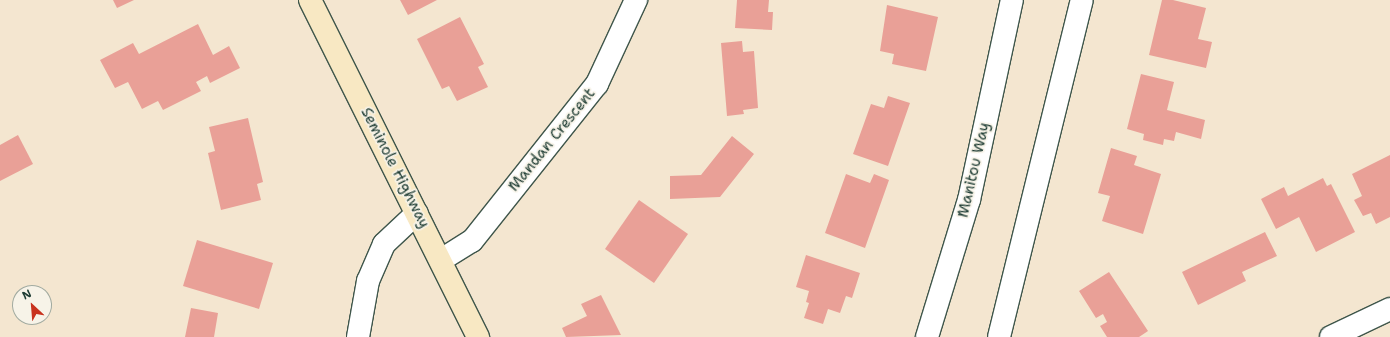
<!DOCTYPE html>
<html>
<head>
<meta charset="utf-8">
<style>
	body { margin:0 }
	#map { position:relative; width:1390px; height:337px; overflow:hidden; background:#f4e6d0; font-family:"Shantell Sans",sans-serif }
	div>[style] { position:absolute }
	.building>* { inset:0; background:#e9a097 }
	.roads { filter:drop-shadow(1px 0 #3f564b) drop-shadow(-1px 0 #3f564b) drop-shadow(0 1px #3f564b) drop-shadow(0 -1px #3f564b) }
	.street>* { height:22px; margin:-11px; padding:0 11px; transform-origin:11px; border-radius:11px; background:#fff }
	.secondary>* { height:22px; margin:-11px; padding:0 11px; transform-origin:11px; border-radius:11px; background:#f8e8c3 }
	span { translate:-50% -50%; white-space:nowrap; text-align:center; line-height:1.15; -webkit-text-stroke:3.5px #f7f3e8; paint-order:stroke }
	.street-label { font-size:15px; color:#1f3d34 }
	.north { position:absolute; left:12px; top:285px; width:40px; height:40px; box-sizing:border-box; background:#f7f3e8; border:1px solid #a1aaa0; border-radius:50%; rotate:334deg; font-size:11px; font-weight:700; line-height:16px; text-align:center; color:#1f3d34 }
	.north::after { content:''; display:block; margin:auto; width:14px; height:18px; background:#c8321e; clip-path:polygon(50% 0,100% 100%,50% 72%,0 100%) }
</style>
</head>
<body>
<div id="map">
	<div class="building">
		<i style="clip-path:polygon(113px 0,134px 0,117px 8px)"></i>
		<i style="clip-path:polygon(400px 0,437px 0,408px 15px)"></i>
		<i style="clip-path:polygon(737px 0,769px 0,768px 12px,773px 12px,772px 30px,735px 28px)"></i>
		<i style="clip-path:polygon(1162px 0,1173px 0,1206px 8px,1198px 39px,1212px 42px,1206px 68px,1149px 55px)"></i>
		<i style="clip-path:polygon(887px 5px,938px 17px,926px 71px,892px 64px,894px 54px,880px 51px)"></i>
		<i style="clip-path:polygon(460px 17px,484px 64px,478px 67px,488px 87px,457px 101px,449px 86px,442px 89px,417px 39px)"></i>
		<i style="clip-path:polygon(198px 24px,213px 55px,229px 46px,240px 68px,210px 83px,207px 76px,196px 82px,201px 91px,163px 110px,158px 101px,142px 109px,128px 82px,115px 88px,100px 60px,133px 43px,139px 54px)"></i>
		<i style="clip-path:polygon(742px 41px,743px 52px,754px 51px,758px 108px,743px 110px,744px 114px,727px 116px,721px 43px)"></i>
		<i style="clip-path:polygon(1141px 74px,1174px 82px,1167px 110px,1205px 120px,1201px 139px,1176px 132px,1174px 141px,1164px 139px,1163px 145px,1143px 140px,1144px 134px,1127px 129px)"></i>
		<i style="clip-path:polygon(888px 96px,910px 103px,888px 166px,853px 154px,871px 104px,884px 108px)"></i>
		<i style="clip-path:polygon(248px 118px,263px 182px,257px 184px,261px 200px,221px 210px,208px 153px,215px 151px,209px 127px)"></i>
		<i style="clip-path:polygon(18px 135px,33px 164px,0 181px,0 145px)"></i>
		<i style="clip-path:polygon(732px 136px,754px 154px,720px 197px,670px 199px,670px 176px,701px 175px)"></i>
		<i style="clip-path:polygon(1111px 148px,1137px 156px,1134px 165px,1161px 174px,1143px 234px,1102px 221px,1110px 196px,1098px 193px)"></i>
		<i style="clip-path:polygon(1390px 155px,1390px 217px,1376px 224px,1371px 213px,1363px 216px,1354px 200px,1362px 196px,1352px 174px)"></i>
		<i style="clip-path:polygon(846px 174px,870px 183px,874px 174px,889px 180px,865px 248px,825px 233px)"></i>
		<i style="clip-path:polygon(1323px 178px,1327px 186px,1331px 184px,1355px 232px,1316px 252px,1299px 217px,1276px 229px,1261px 199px,1284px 187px,1288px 196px)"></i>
		<i style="clip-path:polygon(639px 200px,688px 234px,654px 283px,605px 249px)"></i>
		<i style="clip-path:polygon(1265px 232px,1277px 256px,1242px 272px,1246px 281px,1198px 305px,1182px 272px)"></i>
		<i style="clip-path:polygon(197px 240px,273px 263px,259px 309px,183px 286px)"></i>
		<i style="clip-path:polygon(806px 255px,860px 273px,852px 298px,846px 296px,840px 313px,828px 309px,823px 324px,804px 318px,809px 303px,806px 302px,809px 291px,796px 287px)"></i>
		<i style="clip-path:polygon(1109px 272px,1148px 331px,1139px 337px,1107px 337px,1100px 326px,1107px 322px,1103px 314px,1096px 318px,1079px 291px)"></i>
		<i style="clip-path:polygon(601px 295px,621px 335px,566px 337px,562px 328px,587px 316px,581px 304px)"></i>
		<i style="clip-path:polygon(191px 308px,218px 313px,214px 337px,185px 337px)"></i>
	</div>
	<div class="roads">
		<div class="street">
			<i style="left:441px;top:260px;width:36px;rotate:-32deg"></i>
			<i style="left:472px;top:241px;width:201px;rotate:-51.5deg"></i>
			<i style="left:597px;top:84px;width:93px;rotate:-65.1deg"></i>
			<i style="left:358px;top:337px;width:57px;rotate:-79.9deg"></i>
			<i style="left:368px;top:281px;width:40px;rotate:-66.6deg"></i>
			<i style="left:384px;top:244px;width:45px;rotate:-43.2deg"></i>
			<i style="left:927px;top:337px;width:143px;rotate:-73deg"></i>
			<i style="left:969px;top:200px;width:205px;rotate:-77.9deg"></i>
			<i style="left:999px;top:337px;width:347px;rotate:-76.2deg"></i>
			<i style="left:1331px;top:337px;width:65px;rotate:-25.4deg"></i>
		</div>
		<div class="secondary">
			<i style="left:310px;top:0;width:377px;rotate:63.5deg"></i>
		</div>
	</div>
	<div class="street-label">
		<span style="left:552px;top:140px;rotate:-51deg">Mandan Crescent</span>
		<span style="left:395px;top:168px;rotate:63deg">Seminole Highway</span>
		<span style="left:974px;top:170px;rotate:-77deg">Manitou Way</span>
	</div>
	<div class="north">N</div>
</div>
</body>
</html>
